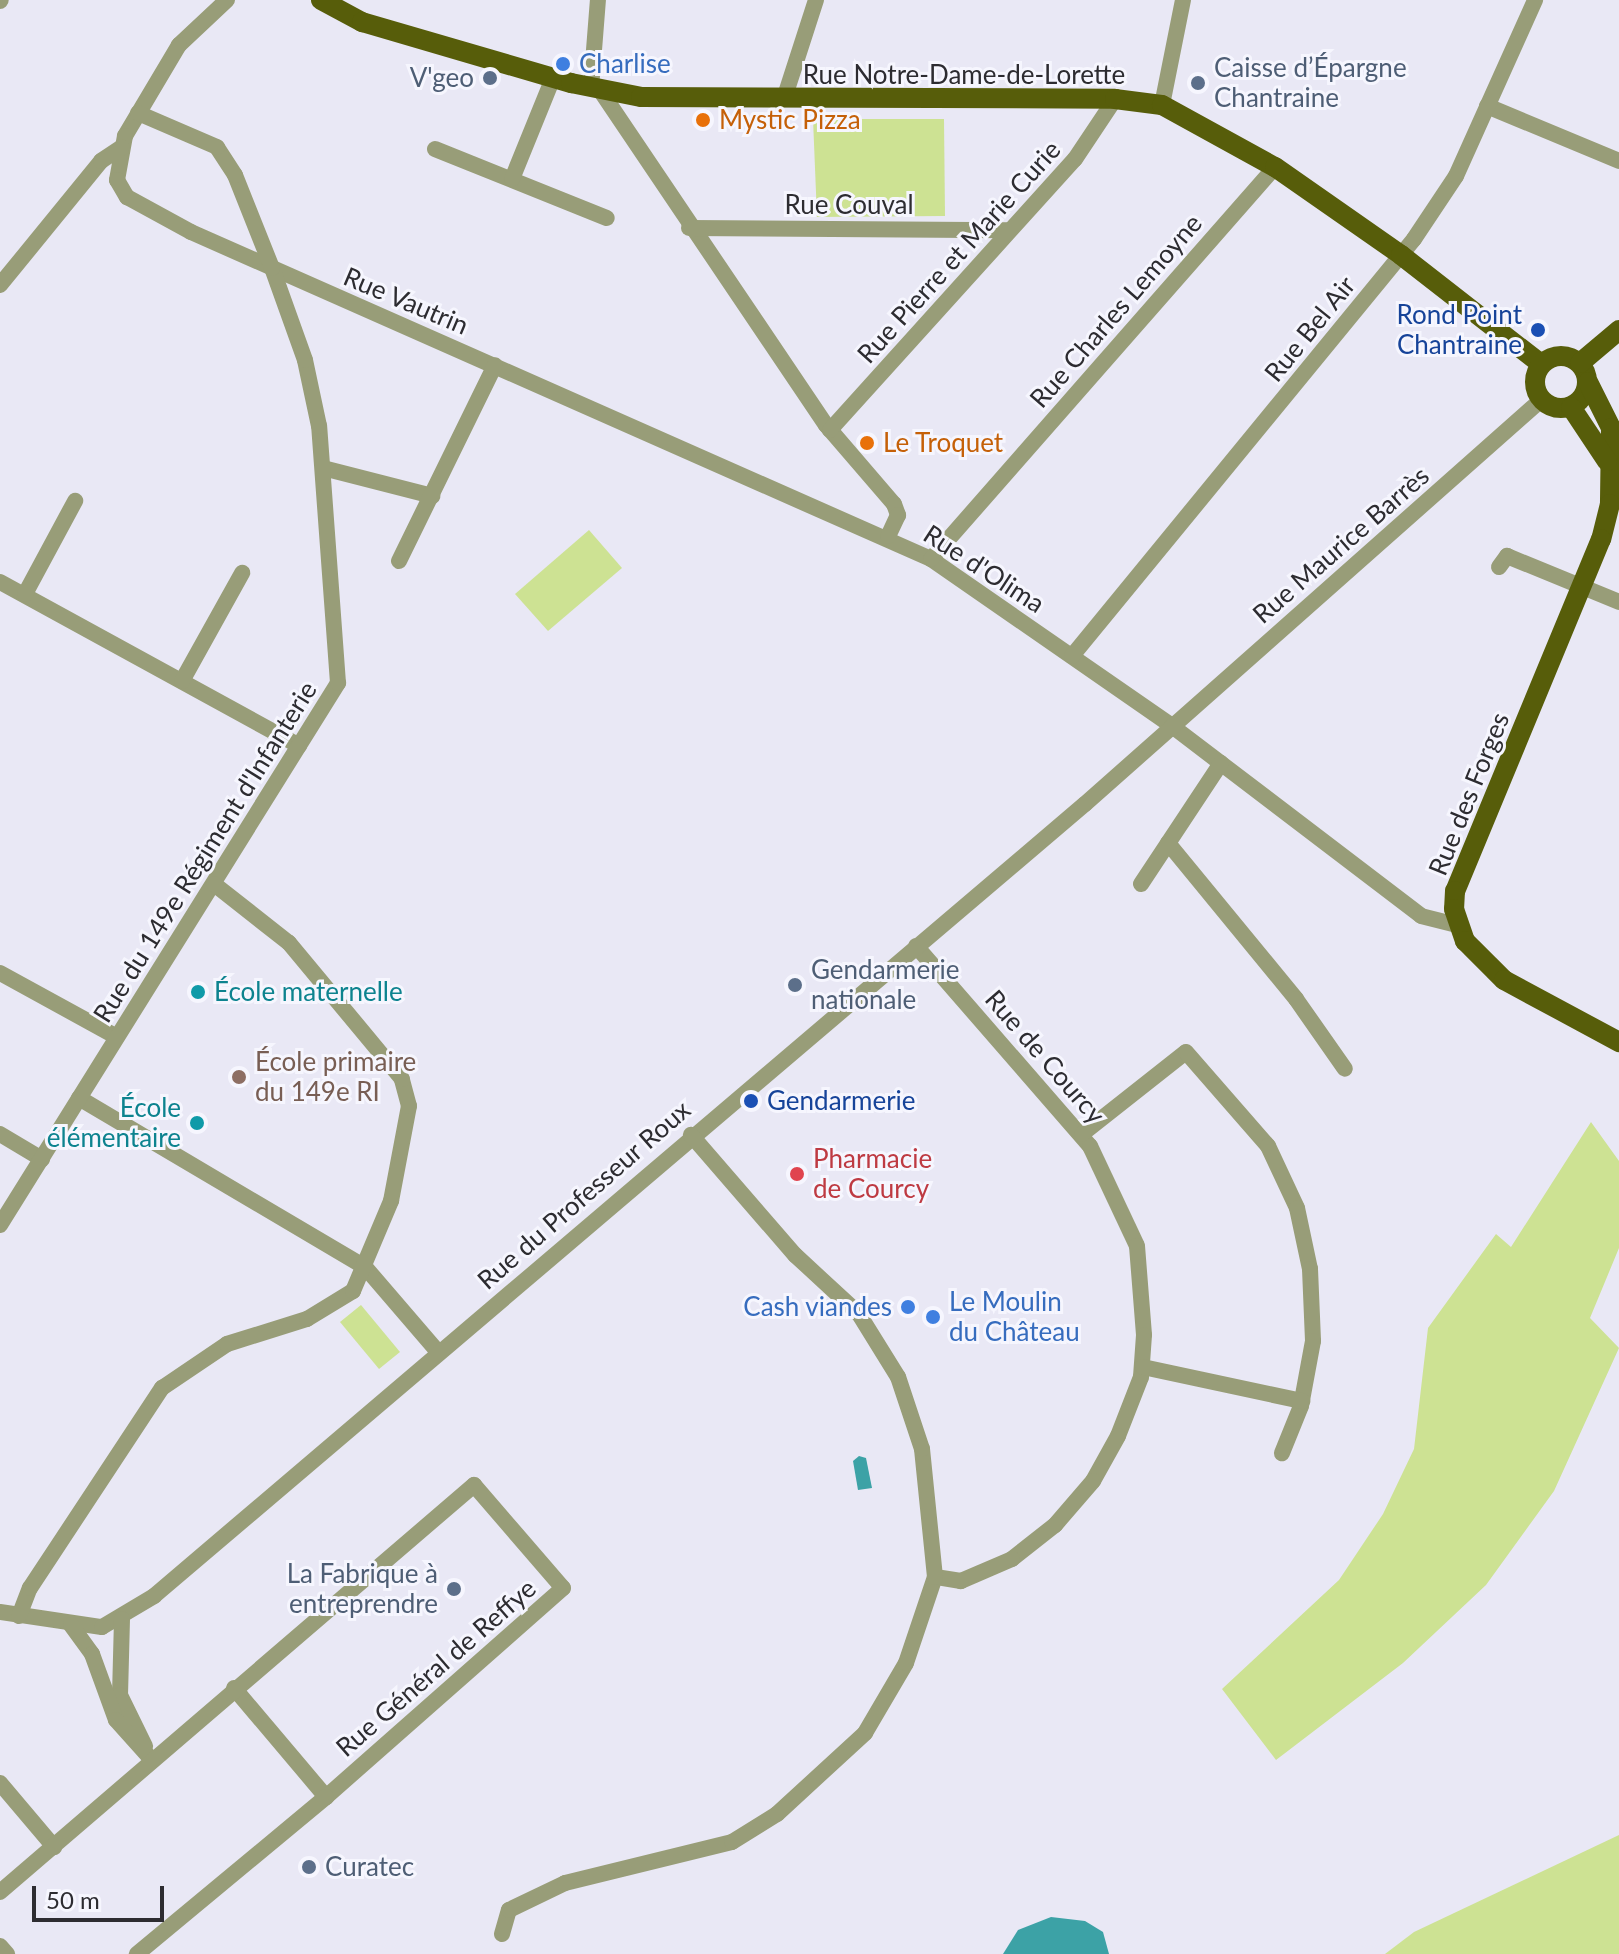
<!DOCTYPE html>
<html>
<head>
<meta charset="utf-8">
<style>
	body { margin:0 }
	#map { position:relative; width:1619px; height:1954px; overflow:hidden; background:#e9e8f5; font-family:Lato,sans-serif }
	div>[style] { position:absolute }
	.green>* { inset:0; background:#cde293 }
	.water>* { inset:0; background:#3ca2a6 }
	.minor>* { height:16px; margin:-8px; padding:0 8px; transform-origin:8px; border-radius:8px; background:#989d78 }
	.major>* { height:20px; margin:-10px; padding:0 10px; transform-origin:10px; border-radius:10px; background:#575d0a }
	.major>.ring { margin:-10px; padding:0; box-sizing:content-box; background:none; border:20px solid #575d0a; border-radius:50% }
	.dots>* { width:22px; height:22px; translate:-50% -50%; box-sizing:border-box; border:4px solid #f6f6fe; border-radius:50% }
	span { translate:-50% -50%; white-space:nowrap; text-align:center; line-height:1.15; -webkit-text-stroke:6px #f6f6fe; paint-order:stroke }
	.shop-label { font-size:26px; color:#366cbe }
	.left { translate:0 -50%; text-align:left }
	.right { translate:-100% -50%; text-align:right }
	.service-label { font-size:26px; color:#4e5e75 }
	.street-label { font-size:26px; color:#2d2c31 }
	.food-label { font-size:26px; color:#c56008 }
	.transit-label { font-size:26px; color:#164399 }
	.culture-label { font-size:26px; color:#0d838f }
	.education-label { font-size:26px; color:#785e54 }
	.health-label { font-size:26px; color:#be3a42 }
	.scale { position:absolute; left:32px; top:1886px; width:132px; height:36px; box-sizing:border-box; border:4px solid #2d2c31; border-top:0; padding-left:10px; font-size:24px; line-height:28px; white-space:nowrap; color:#2d2c31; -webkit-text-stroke:6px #f6f6fe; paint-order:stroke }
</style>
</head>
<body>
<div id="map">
	<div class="green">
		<i style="clip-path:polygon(813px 119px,944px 119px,945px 216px,817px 217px)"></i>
		<i style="clip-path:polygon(589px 530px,622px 568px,548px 631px,515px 594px)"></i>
		<i style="clip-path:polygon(1591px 1122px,1619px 1161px,1619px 1248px,1590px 1318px,1619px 1348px,1554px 1491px,1486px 1585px,1403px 1663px,1276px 1760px,1222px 1689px,1339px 1580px,1383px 1514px,1414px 1449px,1428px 1328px,1496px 1234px,1511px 1247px)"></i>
		<i style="clip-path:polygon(361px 1305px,400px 1352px,379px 1369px,340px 1322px)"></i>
		<i style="clip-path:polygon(1619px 1835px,1619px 1954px,1385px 1954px,1414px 1932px)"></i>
	</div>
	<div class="water">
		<i style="clip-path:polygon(859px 1456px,866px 1458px,872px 1488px,858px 1490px,853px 1461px)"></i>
		<i style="clip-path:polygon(1051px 1917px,1085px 1921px,1103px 1932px,1109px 1954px,1003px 1954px,1018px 1930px)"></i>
	</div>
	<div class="minor">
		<i style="left:227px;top:0;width:66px;rotate:136.8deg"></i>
		<i style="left:179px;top:45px;width:106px;rotate:120.7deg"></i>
		<i style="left:125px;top:136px;width:45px;rotate:100.3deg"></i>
		<i style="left:117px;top:180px;width:20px;rotate:60deg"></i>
		<i style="left:127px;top:197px;width:73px;rotate:28.7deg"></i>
		<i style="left:191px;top:232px;width:809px;rotate:23.84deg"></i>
		<i style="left:931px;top:559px;width:293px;rotate:34.7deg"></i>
		<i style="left:1172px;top:726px;width:313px;rotate:37.3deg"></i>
		<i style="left:1421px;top:916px;width:37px;rotate:14deg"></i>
		<i style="left:0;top:1px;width:1px;rotate:-45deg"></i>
		<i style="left:591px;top:88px;width:88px;rotate:-85.5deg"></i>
		<i style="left:600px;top:90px;width:404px;rotate:56deg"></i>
		<i style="left:826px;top:425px;width:104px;rotate:49.3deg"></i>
		<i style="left:894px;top:504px;width:12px;rotate:70deg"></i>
		<i style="left:898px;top:515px;width:23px;rotate:115deg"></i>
		<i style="left:784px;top:99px;width:104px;rotate:-72.1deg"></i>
		<i style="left:1162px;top:105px;width:107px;rotate:-78.7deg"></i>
		<i style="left:1487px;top:106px;width:143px;rotate:22.6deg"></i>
		<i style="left:435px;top:149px;width:185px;rotate:21.9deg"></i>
		<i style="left:512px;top:179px;width:109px;rotate:-67.9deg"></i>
		<i style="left:689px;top:228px;width:319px;rotate:0.4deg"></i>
		<i style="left:0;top:285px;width:160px;rotate:-50.8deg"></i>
		<i style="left:101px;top:161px;width:25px;rotate:-34deg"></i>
		<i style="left:830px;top:430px;width:365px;rotate:-47.9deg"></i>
		<i style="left:1075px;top:159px;width:72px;rotate:-56.3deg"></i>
		<i style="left:323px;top:468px;width:113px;rotate:14.4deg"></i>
		<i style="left:931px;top:559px;width:522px;rotate:-48.73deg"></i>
		<i style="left:399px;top:561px;width:218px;rotate:-63.9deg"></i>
		<i style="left:1499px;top:567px;width:14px;rotate:-54deg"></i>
		<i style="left:1507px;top:556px;width:121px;rotate:22.3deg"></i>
		<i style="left:0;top:582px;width:341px;rotate:28.7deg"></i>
		<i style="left:25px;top:594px;width:106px;rotate:-61.7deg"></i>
		<i style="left:1072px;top:656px;width:539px;rotate:-50.64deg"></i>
		<i style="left:1414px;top:239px;width:76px;rotate:-56.3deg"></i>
		<i style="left:1456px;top:176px;width:193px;rotate:-65.8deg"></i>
		<i style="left:182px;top:681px;width:124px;rotate:-60.9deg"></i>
		<i style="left:1168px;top:843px;width:202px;rotate:50.6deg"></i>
		<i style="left:1296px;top:999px;width:85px;rotate:55deg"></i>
		<i style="left:1141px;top:884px;width:145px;rotate:-56.5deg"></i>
		<i style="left:916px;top:946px;width:265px;rotate:49deg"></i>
		<i style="left:1090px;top:1146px;width:110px;rotate:64.8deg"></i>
		<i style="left:1137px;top:1246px;width:89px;rotate:85.5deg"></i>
		<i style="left:1144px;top:1335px;width:42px;rotate:94.1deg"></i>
		<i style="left:1141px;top:1377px;width:63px;rotate:111.3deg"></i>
		<i style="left:1118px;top:1436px;width:51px;rotate:119.1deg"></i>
		<i style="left:1093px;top:1481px;width:58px;rotate:130.8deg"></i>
		<i style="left:1055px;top:1525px;width:55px;rotate:141.7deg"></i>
		<i style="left:1012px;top:1559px;width:56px;rotate:156.7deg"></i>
		<i style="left:961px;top:1581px;width:26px;rotate:-171deg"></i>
		<i style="left:0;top:973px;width:133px;rotate:28.7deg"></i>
		<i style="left:79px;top:1098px;width:332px;rotate:30.6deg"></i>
		<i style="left:365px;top:1267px;width:113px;rotate:49.3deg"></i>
		<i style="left:0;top:1134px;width:49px;rotate:30.8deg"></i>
		<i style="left:1082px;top:1134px;width:132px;rotate:-38.3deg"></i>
		<i style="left:1186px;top:1052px;width:125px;rotate:48.9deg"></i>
		<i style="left:1268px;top:1146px;width:68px;rotate:64.9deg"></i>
		<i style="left:1297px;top:1208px;width:62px;rotate:78deg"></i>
		<i style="left:1310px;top:1269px;width:72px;rotate:87.6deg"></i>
		<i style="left:1313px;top:1341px;width:66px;rotate:100.5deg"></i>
		<i style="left:1301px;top:1406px;width:51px;rotate:112deg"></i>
		<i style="left:0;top:1225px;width:639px;rotate:-58.05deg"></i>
		<i style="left:338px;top:683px;width:258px;rotate:-94.2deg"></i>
		<i style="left:319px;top:426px;width:67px;rotate:-102deg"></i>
		<i style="left:305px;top:360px;width:98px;rotate:-109.7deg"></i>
		<i style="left:272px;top:268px;width:100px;rotate:-111.7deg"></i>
		<i style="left:235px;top:175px;width:33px;rotate:-123deg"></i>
		<i style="left:217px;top:147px;width:86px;rotate:-156.7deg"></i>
		<i style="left:1143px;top:1367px;width:163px;rotate:12.1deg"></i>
		<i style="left:0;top:1612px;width:103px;rotate:8.4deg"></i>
		<i style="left:102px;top:1627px;width:61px;rotate:-30.8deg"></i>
		<i style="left:154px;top:1596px;width:1222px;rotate:-40.39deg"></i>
		<i style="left:1085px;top:804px;width:609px;rotate:-41.54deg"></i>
		<i style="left:19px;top:1616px;width:30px;rotate:-69deg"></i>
		<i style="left:30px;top:1588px;width:240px;rotate:-56.6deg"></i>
		<i style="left:162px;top:1388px;width:78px;rotate:-34.1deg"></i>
		<i style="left:227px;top:1344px;width:84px;rotate:-17.4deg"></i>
		<i style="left:307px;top:1319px;width:54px;rotate:-31.3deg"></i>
		<i style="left:353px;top:1291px;width:98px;rotate:-67.1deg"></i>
		<i style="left:391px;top:1201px;width:97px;rotate:-79.3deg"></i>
		<i style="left:409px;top:1106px;width:28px;rotate:-105deg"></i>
		<i style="left:402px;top:1079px;width:177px;rotate:-129.7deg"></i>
		<i style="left:289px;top:943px;width:95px;rotate:-141.8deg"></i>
		<i style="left:122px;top:1619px;width:76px;rotate:91.5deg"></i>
		<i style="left:120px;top:1695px;width:57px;rotate:63.9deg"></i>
		<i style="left:71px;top:1625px;width:36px;rotate:54deg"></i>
		<i style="left:92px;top:1654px;width:70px;rotate:70deg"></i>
		<i style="left:116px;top:1720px;width:52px;rotate:48.1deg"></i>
		<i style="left:234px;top:1688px;width:143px;rotate:49.8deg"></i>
		<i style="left:0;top:1783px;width:84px;rotate:49.8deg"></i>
		<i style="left:0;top:1892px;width:625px;rotate:-40.65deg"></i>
		<i style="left:474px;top:1485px;width:136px;rotate:49.2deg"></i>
		<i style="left:563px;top:1588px;width:316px;rotate:138.6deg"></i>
		<i style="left:326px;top:1797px;width:246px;rotate:140.3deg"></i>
		<i style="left:502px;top:1934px;width:25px;rotate:-74deg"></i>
		<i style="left:509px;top:1910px;width:62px;rotate:-25.7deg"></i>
		<i style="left:565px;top:1883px;width:172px;rotate:-13.8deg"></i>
		<i style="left:732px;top:1842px;width:53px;rotate:-31.9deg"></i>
		<i style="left:777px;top:1814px;width:120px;rotate:-42.6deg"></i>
		<i style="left:865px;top:1733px;width:81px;rotate:-59.6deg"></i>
		<i style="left:906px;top:1663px;width:91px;rotate:-71.4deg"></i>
		<i style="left:935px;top:1577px;width:129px;rotate:-95.8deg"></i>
		<i style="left:922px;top:1449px;width:76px;rotate:-108.4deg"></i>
		<i style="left:898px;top:1377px;width:74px;rotate:-121.8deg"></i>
		<i style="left:859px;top:1314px;width:87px;rotate:-137.3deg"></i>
		<i style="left:795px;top:1255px;width:159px;rotate:-130.9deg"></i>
		<i style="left:0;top:1946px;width:11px;rotate:49deg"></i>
	</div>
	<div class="major">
		<i style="left:321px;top:0;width:47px;rotate:28.2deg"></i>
		<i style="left:362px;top:22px;width:218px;rotate:16.3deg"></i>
		<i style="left:571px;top:83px;width:71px;rotate:11.3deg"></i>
		<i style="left:641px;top:97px;width:474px;rotate:0.2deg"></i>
		<i style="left:1115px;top:99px;width:47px;rotate:7.3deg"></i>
		<i style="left:1162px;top:105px;width:129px;rotate:28.8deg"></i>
		<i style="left:1275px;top:167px;width:154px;rotate:34.9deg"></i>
		<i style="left:1401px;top:255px;width:177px;rotate:37.9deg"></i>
		<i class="ring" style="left:1535px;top:356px;width:32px;height:32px"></i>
		<i style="left:1580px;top:363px;width:51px;rotate:-40.2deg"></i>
		<i style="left:1588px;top:382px;width:51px;rotate:63.4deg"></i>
		<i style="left:1611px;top:428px;width:76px;rotate:90.8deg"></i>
		<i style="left:1610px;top:504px;width:36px;rotate:104deg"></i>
		<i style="left:1601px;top:539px;width:381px;rotate:112.5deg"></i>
		<i style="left:1455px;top:891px;width:18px;rotate:93deg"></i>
		<i style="left:1454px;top:909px;width:34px;rotate:71deg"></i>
		<i style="left:1465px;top:941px;width:55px;rotate:45deg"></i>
		<i style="left:1504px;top:980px;width:131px;rotate:28.3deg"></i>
		<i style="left:1571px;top:407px;width:65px;rotate:56.3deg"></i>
	</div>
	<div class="dots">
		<i style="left:563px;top:64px;background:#3f7fe0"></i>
		<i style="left:490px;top:78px;background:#5c6f8a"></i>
		<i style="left:1198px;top:83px;background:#5c6f8a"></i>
		<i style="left:703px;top:120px;background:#e8710a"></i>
		<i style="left:1538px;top:330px;background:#1a4fb4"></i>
		<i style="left:867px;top:443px;background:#e8710a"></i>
		<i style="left:795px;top:985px;background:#5c6f8a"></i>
		<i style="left:198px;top:992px;background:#0f9aa8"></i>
		<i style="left:239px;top:1077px;background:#8d6e63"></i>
		<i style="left:751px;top:1101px;background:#1a4fb4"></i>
		<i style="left:197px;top:1123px;background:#0f9aa8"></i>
		<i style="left:797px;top:1174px;background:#e0444e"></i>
		<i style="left:908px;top:1307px;background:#3f7fe0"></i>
		<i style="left:933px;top:1317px;background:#3f7fe0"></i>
		<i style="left:454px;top:1589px;background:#5c6f8a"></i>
		<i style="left:309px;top:1867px;background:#5c6f8a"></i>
	</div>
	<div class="shop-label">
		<span class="left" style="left:579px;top:64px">Charlise</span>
		<span class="left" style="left:949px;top:1317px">Le Moulin<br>du Château</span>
		<span class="right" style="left:892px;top:1307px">Cash viandes</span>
	</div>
	<div class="service-label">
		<span class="left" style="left:1214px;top:83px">Caisse d’Épargne<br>Chantraine</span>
		<span class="right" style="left:474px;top:78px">V'geo</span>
		<span class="left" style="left:811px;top:985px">Gendarmerie<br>nationale</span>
		<span class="right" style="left:438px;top:1589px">La Fabrique à<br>entreprendre</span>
		<span class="left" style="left:325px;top:1867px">Curatec</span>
	</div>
	<div class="street-label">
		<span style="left:964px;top:75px">Rue Notre-Dame-de-Lorette</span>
		<span style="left:849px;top:205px">Rue Couval</span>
		<span style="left:959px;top:252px;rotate:-48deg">Rue Pierre et Marie Curie</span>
		<span style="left:406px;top:301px;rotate:23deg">Rue Vautrin</span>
		<span style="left:1116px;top:311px;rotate:-49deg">Rue Charles Lemoyne</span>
		<span style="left:1310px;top:329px;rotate:-51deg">Rue Bel Air</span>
		<span style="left:1341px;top:545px;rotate:-41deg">Rue Maurice Barrès</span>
		<span style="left:984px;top:569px;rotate:33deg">Rue d'Olima</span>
		<span style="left:1469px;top:794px;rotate:-68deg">Rue des Forges</span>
		<span style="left:205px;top:852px;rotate:-58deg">Rue du 149e Régiment d'Infanterie</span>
		<span style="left:1045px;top:1057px;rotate:49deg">Rue de Courcy</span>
		<span style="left:584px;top:1195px;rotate:-41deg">Rue du Professeur Roux</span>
		<span style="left:436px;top:1668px;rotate:-41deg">Rue Général de Reffye</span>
	</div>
	<div class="food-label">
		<span class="left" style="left:719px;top:120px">Mystic Pizza</span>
		<span class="left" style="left:883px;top:443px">Le Troquet</span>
	</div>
	<div class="transit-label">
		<span class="right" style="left:1522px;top:330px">Rond Point<br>Chantraine</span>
		<span class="left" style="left:767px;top:1101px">Gendarmerie</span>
	</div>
	<div class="culture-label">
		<span class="left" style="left:214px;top:992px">École maternelle</span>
		<span class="right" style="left:181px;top:1123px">École<br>élémentaire</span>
	</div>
	<div class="education-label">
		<span class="left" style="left:255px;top:1077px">École primaire<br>du 149e RI</span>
	</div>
	<div class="health-label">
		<span class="left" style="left:813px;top:1174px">Pharmacie<br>de Courcy</span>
	</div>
	<div class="scale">50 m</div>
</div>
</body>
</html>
